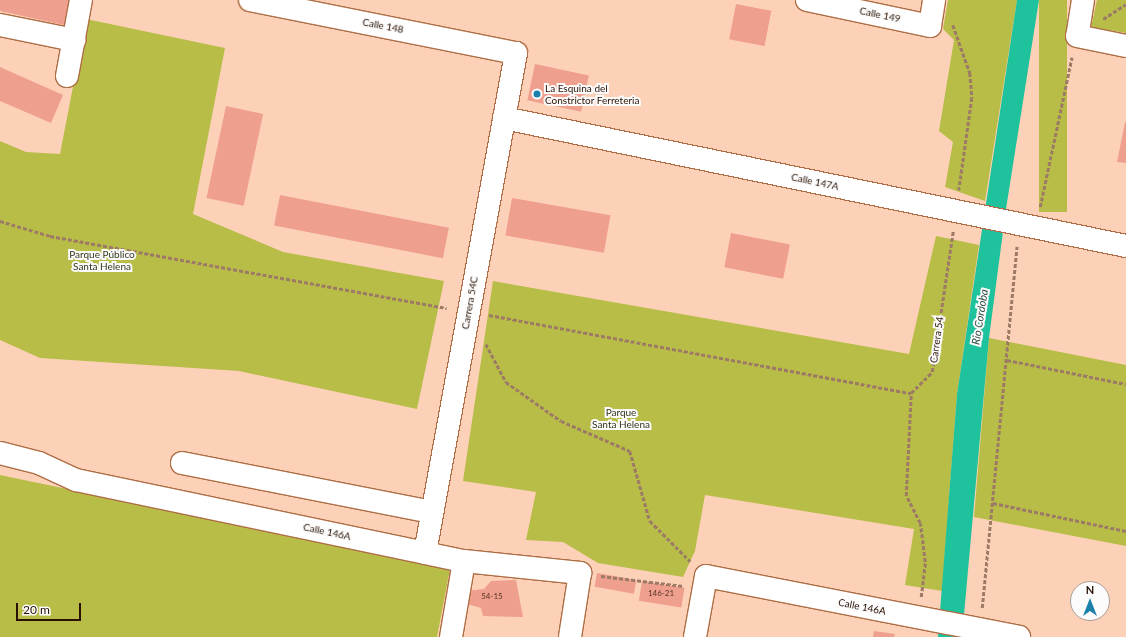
<!DOCTYPE html>
<html>
<head>
<meta charset="utf-8">
<style>
	body { margin:0 }
	#map { position:relative; width:1126px; height:637px; overflow:hidden; background:#fdd1b8; font-family:Lato,sans-serif }
	div>[style] { position:absolute }
	.green>* { inset:0; background:#b7bd46; transform-origin:0 0 }
	.water>* { inset:0; background:#1ec29d }
	.building>* { inset:0; background:#ef9f8e; transform-origin:0 0 }
	.path>* { height:2.5px; margin-top:-1.25px; transform-origin:0; background:repeating-linear-gradient(90deg,#9d7a66 0 4px,transparent 0 6px) }
	.roads { filter:drop-shadow(1px 0 #ae6d44) drop-shadow(-1px 0 #ae6d44) drop-shadow(0 1px #ae6d44) drop-shadow(0 -1px #ae6d44) }
	.minor>* { height:22px; margin:-11px; padding:0 11px; transform-origin:11px; border-radius:11px; background:#fff }
	.dots>* { width:11px; height:11px; translate:-50% -50%; box-sizing:border-box; border:2px solid #fcfcfc; border-radius:50% }
	span { translate:-50% -50%; white-space:nowrap; text-align:center; line-height:1.15; -webkit-text-stroke:4px #fcfcfc; paint-order:stroke }
	.number-label { font-size:8px; color:#5a3425 }
	.number-label span { -webkit-text-stroke-width:0 }
	.street-label { font-size:10px; color:#291002 }
	.poi-label { font-size:10px; color:#291002 }
	.left { translate:0 -50%; text-align:left }
	.park-label { font-size:10px; color:#32341b }
	.water-label { font-size:11px; color:#2d4b42; font-style:italic }
	.north { position:absolute; left:1070px; top:581px; width:40px; height:40px; box-sizing:border-box; background:#fcfcfc; border:1px solid #a89e98; border-radius:50%; rotate:0deg; font-size:11px; font-weight:700; line-height:16px; text-align:center; color:#291002 }
	.north::after { content:''; display:block; margin:auto; width:14px; height:18px; background:#1b81ab; clip-path:polygon(50% 0,100% 100%,50% 72%,0 100%) }
	.scale { position:absolute; left:16px; top:603px; width:65px; height:18px; box-sizing:border-box; border:2px solid #291002; border-top:0; padding-left:5px; font-size:12px; line-height:14px; white-space:nowrap; color:#291002; -webkit-text-stroke:3px #fcfcfc; paint-order:stroke }
</style>
</head>
<body>
<div id="map">
	<div class="green">
		<div style="clip-path:polygon(948px 0,1017px 0,985px 201px,945px 187px,953px 142px,939px 131px,954px 40px,943px 29px)"></div>
		<div style="left:1039px;top:0;width:28px;height:212px"></div>
		<div style="clip-path:polygon(1097px 0,1126px 0,1126px 33px,1091px 27px)"></div>
		<div style="clip-path:polygon(86px 19px,225px 48px,193px 214px,283px 252px,444px 281px,417px 409px,239px 371px,40px 358px,0 340px,0 141px,26px 152px,60px 154px)"></div>
		<div style="clip-path:polygon(936px 236px,979px 245px,957px 394px,942px 591px,905px 585px,914px 529px,705px 495px,695px 551px,683px 577px,598px 563px,563px 542px,526px 540px,536px 492px,463px 481px,493px 281px,909px 354px)"></div>
		<div style="clip-path:polygon(989px 338px,1126px 365px,1126px 546px,974px 517px)"></div>
		<div style="clip-path:polygon(0 475px,450px 569px,437px 637px,0 637px)"></div>
	</div>
	<div class="water">
		<div style="clip-path:polygon(1017px 0,1039px 0,1006px 209px,989px 338px,962px 637px,938px 637px,957px 394px)"></div>
	</div>
	<div class="building">
		<div style="clip-path:polygon(0 0,74px 0,68px 26px,0 11px)"></div>
		<div style="left:736px;top:4px;width:36px;height:36px;rotate:11deg"></div>
		<div style="left:535px;top:64px;width:55px;height:37px;rotate:12deg"></div>
		<div style="clip-path:polygon(0 67px,63px 95px,51px 123px,0 101px)"></div>
		<div style="left:226px;top:106px;width:38px;height:94px;rotate:12deg"></div>
		<div style="clip-path:polygon(1125px 122px,1126px 122px,1126px 163px,1117px 162px)"></div>
		<div style="left:280px;top:195px;width:172px;height:31px;rotate:11deg"></div>
		<div style="left:512px;top:198px;width:100px;height:38px;rotate:10deg"></div>
		<div style="left:731px;top:233px;width:60px;height:35px;rotate:11deg"></div>
		<div style="left:597px;top:573px;width:40px;height:14px;rotate:10deg"></div>
		<div style="clip-path:polygon(516px 580px,523px 617px,483px 616px,481px 608px,463px 603px,466px 591px,484px 589px,491px 581px)"></div>
		<div style="left:642px;top:581px;width:43px;height:20px;rotate:9deg"></div>
		<div style="clip-path:polygon(874px 631px,895px 634px,894px 637px,873px 637px)"></div>
	</div>
	<div class="path">
		<div style="left:1103px;top:19px;width:27px;rotate:-33deg"></div>
		<div style="left:953px;top:25px;width:51px;rotate:70.5deg"></div>
		<div style="left:970px;top:73px;width:25px;rotate:85deg"></div>
		<div style="left:972px;top:98px;width:93px;rotate:98deg"></div>
		<div style="left:1040px;top:207px;width:153px;rotate:-78deg"></div>
		<div style="left:0;top:221px;width:52px;rotate:16.7deg"></div>
		<div style="left:50px;top:236px;width:403px;rotate:10.3deg"></div>
		<div style="left:489px;top:315px;width:429px;rotate:10.5deg"></div>
		<div style="left:486px;top:344px;width:43px;rotate:62.2deg"></div>
		<div style="left:506px;top:382px;width:67px;rotate:35.3deg"></div>
		<div style="left:561px;top:421px;width:75px;rotate:23.5deg"></div>
		<div style="left:630px;top:451px;width:73px;rotate:74.1deg"></div>
		<div style="left:650px;top:521px;width:57px;rotate:45deg"></div>
		<div style="left:1007px;top:360px;width:121px;rotate:11.4deg"></div>
		<div style="left:993px;top:503px;width:136px;rotate:11.9deg"></div>
		<div style="left:601px;top:576px;width:83px;rotate:7deg"></div>
		<div style="left:921px;top:597px;width:35px;rotate:-83deg"></div>
		<div style="left:925px;top:562px;width:39px;rotate:-97deg"></div>
		<div style="left:920px;top:523px;width:30px;rotate:-117deg"></div>
		<div style="left:906px;top:496px;width:103px;rotate:-87.2deg"></div>
		<div style="left:911px;top:393px;width:30px;rotate:-45deg"></div>
		<div style="left:932px;top:372px;width:142px;rotate:-81.5deg"></div>
		<div style="left:982px;top:608px;width:363px;rotate:-84.5deg"></div>
	</div>
	<div class="roads">
		<div class="minor">
			<div style="left:250px;top:0;width:271px;rotate:11.3deg"></div>
			<div style="left:516px;top:53px;width:508px;rotate:100.31deg"></div>
			<div style="left:807px;top:0;width:126px;rotate:11.9deg"></div>
			<div style="left:930px;top:26px;width:26px;rotate:-81deg"></div>
			<div style="left:1083px;top:0;width:36px;rotate:99deg"></div>
			<div style="left:1077px;top:36px;width:50px;rotate:11.5deg"></div>
			<div style="left:0;top:25px;width:76px;rotate:11.5deg"></div>
			<div style="left:67px;top:76px;width:77px;rotate:-79.6deg"></div>
			<div style="left:504px;top:118px;width:635px;rotate:11.63deg"></div>
			<div style="left:0;top:453px;width:40px;rotate:14.4deg"></div>
			<div style="left:39px;top:463px;width:41px;rotate:24.7deg"></div>
			<div style="left:76px;top:480px;width:357px;rotate:11.8deg"></div>
			<div style="left:425px;top:553px;width:40px;rotate:12deg"></div>
			<div style="left:464px;top:561px;width:117px;rotate:5.9deg"></div>
			<div style="left:580px;top:573px;width:65px;rotate:98.9deg"></div>
			<div style="left:182px;top:463px;width:255px;rotate:11.1deg"></div>
			<div style="left:451px;top:637px;width:77px;rotate:-80.3deg"></div>
			<div style="left:695px;top:637px;width:62px;rotate:-79.8deg"></div>
			<div style="left:706px;top:576px;width:319px;rotate:11deg"></div>
		</div>
	</div>
	<div class="dots">
		<div style="left:537px;top:94px;background:#1b81ab"></div>
	</div>
	<div class="number-label">
		<span style="left:661px;top:594px">146-21</span>
		<span style="left:492px;top:597px">54-15</span>
	</div>
	<div class="street-label">
		<span style="left:880px;top:15px;rotate:12deg">Calle 149</span>
		<span style="left:383px;top:26px;rotate:11deg">Calle 148</span>
		<span style="left:815px;top:182px;rotate:12deg">Calle 147A</span>
		<span style="left:470px;top:303px;rotate:-80deg">Carrera 54C</span>
		<span style="left:937px;top:340px;rotate:-82deg">Carrera 54</span>
		<span style="left:327px;top:532px;rotate:12deg">Calle 146A</span>
		<span style="left:862px;top:607px;rotate:11deg">Calle 146A</span>
	</div>
	<div class="poi-label">
		<span class="left" style="left:545px;top:94px">La Esquina del<br>Constrictor Ferreteria</span>
	</div>
	<div class="park-label">
		<span style="left:102px;top:260px">Parque Público<br>Santa Helena</span>
		<span style="left:621px;top:418px">Parque<br>Santa Helena</span>
	</div>
	<div class="water-label">
		<span style="left:980px;top:317px;rotate:-81deg">Rio Cordoba</span>
	</div>
	<div class="north">N</div>
	<div class="scale">20 m</div>
</div>
</body>
</html>
